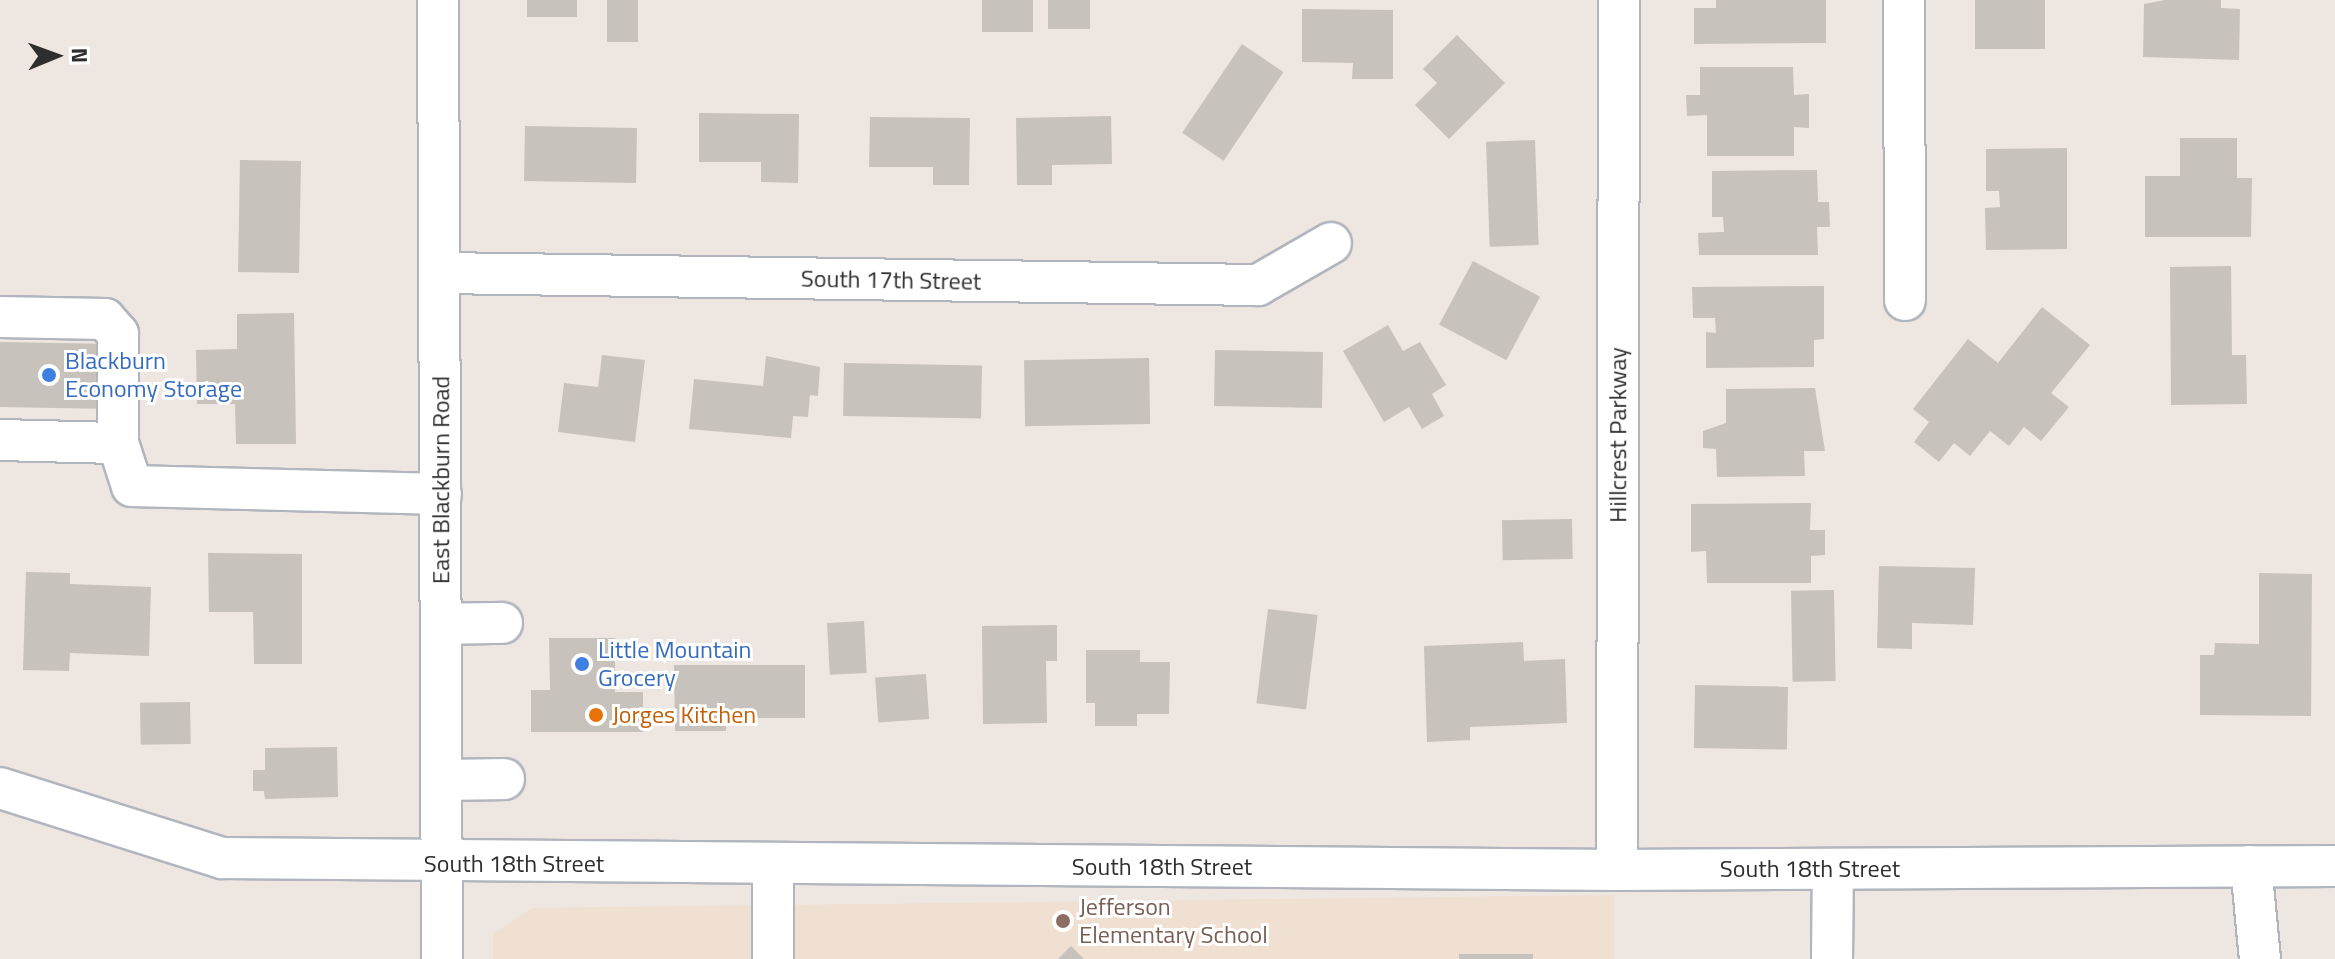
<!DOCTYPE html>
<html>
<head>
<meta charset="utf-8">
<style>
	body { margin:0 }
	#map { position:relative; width:2335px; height:959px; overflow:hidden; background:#eee6e1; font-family:"Titillium Web",sans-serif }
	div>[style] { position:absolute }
	.education>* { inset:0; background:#efe0d1 }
	.building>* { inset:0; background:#c7c2bc; transform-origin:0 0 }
	.roads { filter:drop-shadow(2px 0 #b1b5bd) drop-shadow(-2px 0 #b1b5bd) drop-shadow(0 2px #b1b5bd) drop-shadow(0 -2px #b1b5bd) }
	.minor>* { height:40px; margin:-20px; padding:0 20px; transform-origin:20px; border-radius:20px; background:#fff }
	.dots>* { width:22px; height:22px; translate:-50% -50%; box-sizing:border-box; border:4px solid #fff; border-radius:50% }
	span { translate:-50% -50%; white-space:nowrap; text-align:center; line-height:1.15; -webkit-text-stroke:6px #fff; paint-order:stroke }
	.street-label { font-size:24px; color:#2e2e2e }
	.shop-label { font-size:24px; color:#366cbe }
	.left { translate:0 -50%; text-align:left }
	.food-label { font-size:24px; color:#c56008 }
	.education-label { font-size:24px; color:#785e54 }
	.north { position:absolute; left:16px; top:16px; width:80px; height:80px; -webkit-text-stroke:6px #fff; paint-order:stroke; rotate:89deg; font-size:22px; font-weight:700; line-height:32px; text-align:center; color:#2e2e2e }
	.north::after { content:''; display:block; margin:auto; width:28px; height:36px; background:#2e2e2e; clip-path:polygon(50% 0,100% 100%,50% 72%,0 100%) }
</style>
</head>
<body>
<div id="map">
	<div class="education">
		<div style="clip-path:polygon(1614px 895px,1614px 959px,493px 959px,493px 934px,532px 908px)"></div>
	</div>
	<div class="building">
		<div style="left:527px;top:0;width:50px;height:17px"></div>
		<div style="left:607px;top:0;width:31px;height:42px"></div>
		<div style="left:982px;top:0;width:51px;height:32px"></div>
		<div style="left:1048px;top:0;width:42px;height:29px"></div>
		<div style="clip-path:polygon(1716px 0,1826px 0,1826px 43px,1694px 44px,1694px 8px,1716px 8px)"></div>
		<div style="left:1975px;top:0;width:70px;height:49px"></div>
		<div style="clip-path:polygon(2165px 0,2221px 0,2221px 8px,2240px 9px,2239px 60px,2143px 57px,2144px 4px)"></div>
		<div style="clip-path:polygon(1302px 9px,1393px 10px,1393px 79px,1352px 79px,1353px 63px,1302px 62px)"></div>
		<div style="clip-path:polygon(1457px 35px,1505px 83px,1449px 139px,1415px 105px,1437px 83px,1423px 69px)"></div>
		<div style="left:1242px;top:44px;width:50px;height:107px;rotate:34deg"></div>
		<div style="clip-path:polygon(1700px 67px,1793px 67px,1794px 95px,1809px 94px,1809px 128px,1794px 127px,1794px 156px,1707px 156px,1707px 115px,1687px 116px,1686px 95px,1700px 95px)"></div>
		<div style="clip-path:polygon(699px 113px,799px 114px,798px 183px,761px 182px,761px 162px,699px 162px)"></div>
		<div style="clip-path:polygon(1111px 116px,1112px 164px,1052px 165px,1052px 185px,1017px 185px,1016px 118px)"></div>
		<div style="clip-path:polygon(870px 117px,970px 118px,969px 185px,933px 185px,933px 167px,869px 167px)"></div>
		<div style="left:525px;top:126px;width:112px;height:55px;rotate:1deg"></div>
		<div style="clip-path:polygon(2180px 138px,2237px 138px,2237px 178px,2252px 178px,2251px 237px,2145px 237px,2145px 176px,2180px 176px)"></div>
		<div style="left:1535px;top:140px;width:105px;height:49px;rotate:88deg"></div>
		<div style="clip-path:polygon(2067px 148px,2067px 249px,1986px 250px,1985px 208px,2000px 207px,1999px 191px,1986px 191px,1986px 149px)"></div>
		<div style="left:240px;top:160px;width:61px;height:112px;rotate:1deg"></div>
		<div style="clip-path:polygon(1817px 170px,1818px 202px,1829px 202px,1830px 227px,1817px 227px,1818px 255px,1699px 255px,1698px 233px,1724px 232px,1723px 217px,1712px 217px,1712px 171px)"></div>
		<div style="left:1473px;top:261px;width:76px;height:72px;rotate:28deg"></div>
		<div style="clip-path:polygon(2231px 266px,2232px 355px,2246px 355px,2247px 404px,2171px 405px,2170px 267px)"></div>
		<div style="clip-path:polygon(1824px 286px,1824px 339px,1814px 340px,1814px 367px,1706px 368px,1706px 332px,1716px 333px,1715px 318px,1693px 318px,1692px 287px)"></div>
		<div style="clip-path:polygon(2042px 307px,2090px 345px,2051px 393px,2069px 407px,2041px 441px,2024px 427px,2009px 446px,1990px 431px,1970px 456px,1954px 443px,1939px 462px,1914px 442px,1929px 422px,1913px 409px,1968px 339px,1998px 363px)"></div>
		<div style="clip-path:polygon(294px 313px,296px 444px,236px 444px,235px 404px,197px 404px,196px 350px,237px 349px,237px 314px)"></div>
		<div style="clip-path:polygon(1388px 325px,1403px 351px,1420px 342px,1446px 385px,1432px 394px,1444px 416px,1422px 429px,1409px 407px,1384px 422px,1343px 351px)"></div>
		<div style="left:0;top:342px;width:99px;height:65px;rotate:1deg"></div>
		<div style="left:1215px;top:350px;width:108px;height:56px;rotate:1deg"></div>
		<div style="clip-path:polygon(602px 355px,645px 360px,635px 442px,558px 432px,564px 383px,598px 387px)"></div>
		<div style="clip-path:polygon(766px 356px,820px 367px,818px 396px,810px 395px,808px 417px,793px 416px,791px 438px,689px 429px,694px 379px,763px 386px)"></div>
		<div style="left:1149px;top:358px;width:66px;height:125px;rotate:89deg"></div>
		<div style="left:844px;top:363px;width:138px;height:53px;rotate:1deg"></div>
		<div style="clip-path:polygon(1815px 388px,1825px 451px,1804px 451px,1805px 476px,1717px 477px,1716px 449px,1703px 448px,1703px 431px,1726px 423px,1726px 389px)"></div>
		<div style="clip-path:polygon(1811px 503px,1810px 530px,1825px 530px,1825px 555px,1811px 556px,1811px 583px,1707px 583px,1706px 551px,1691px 552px,1691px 504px)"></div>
		<div style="left:1572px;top:519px;width:40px;height:70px;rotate:89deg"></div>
		<div style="clip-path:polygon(208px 553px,302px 554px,302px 664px,254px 664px,253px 612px,209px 612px)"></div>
		<div style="clip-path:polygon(1879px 566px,1975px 568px,1973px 625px,1912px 623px,1912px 649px,1877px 648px)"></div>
		<div style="clip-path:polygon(26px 572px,70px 573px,70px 584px,151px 587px,149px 656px,70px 653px,69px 671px,23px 670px)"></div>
		<div style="clip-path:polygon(2259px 573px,2312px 574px,2311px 716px,2200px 715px,2200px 655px,2214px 655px,2215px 643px,2259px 644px)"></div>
		<div style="left:1834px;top:590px;width:91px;height:43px;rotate:89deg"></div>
		<div style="left:1268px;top:609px;width:50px;height:95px;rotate:7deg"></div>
		<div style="left:864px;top:621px;width:52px;height:37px;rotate:87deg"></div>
		<div style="clip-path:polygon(1057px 625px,1057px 661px,1046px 661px,1047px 723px,983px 724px,982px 626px)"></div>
		<div style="clip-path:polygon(549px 638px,615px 638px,615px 692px,643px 692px,643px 732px,531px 732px,531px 690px,550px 690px)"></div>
		<div style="clip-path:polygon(1523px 642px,1524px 661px,1565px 659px,1567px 723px,1470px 727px,1470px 740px,1427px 742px,1424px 646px)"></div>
		<div style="clip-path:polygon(1086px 650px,1140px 650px,1140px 662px,1170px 662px,1169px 714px,1137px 714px,1137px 726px,1095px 726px,1095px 703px,1086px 703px)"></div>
		<div style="clip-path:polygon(674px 665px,805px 665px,805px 718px,726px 718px,726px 731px,675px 731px)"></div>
		<div style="left:926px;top:674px;width:45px;height:51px;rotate:86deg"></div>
		<div style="left:1695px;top:685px;width:93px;height:63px;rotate:1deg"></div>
		<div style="left:190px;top:702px;width:42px;height:50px;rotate:89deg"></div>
		<div style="clip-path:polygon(337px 747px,338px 797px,265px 799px,264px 791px,253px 791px,253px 770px,265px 770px,265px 748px)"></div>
		<div style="clip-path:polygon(1071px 946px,1084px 959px,1058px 959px)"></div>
		<div style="left:1459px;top:954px;width:74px;height:5px"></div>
	</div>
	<div class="roads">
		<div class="minor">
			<div style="left:438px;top:0;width:959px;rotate:89.76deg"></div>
			<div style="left:1904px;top:0;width:300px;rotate:89.8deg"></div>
			<div style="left:440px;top:273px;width:818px;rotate:0.84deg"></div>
			<div style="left:1258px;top:285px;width:84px;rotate:-29.9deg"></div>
			<div style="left:0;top:317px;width:105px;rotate:1.1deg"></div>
			<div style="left:105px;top:319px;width:20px;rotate:49deg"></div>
			<div style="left:118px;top:334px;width:109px;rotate:90deg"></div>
			<div style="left:118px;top:443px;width:45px;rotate:72deg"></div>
			<div style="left:132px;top:486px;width:309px;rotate:1.5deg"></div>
			<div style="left:0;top:440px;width:118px;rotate:1.5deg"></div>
			<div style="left:442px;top:624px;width:60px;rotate:-1deg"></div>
			<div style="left:446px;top:780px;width:58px;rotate:-1deg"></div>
			<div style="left:0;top:788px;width:233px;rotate:17.5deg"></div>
			<div style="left:222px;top:858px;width:1395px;rotate:0.49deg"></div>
			<div style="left:1617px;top:870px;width:718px;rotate:-0.32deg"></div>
			<div style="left:2251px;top:866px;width:93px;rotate:84.5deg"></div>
			<div style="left:1617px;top:870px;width:870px;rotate:-89.87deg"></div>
			<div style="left:773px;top:959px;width:94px;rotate:-90deg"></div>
			<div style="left:1832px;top:959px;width:89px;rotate:-89.4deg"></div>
		</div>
	</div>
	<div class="dots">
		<div style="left:49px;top:375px;background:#3f7fe0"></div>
		<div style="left:582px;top:664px;background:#3f7fe0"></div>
		<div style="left:596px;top:715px;background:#e8710a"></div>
		<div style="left:1063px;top:921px;background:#8d6e63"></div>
	</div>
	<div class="street-label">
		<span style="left:891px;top:280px;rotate:1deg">South 17th Street</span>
		<span style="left:1618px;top:435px;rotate:-90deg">Hillcrest Parkway</span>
		<span style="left:441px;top:480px;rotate:-90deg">East Blackburn Road</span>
		<span style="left:514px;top:864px">South 18th Street</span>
		<span style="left:1162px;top:867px">South 18th Street</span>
		<span style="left:1810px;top:869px">South 18th Street</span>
	</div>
	<div class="shop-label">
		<span class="left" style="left:65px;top:375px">Blackburn<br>Economy Storage</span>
		<span class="left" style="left:598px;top:664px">Little Mountain<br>Grocery</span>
	</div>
	<div class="food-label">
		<span class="left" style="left:612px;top:715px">Jorges Kitchen</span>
	</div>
	<div class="education-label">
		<span class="left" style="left:1079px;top:921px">Jefferson<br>Elementary School</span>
	</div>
	<div class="north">N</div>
</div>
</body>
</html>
